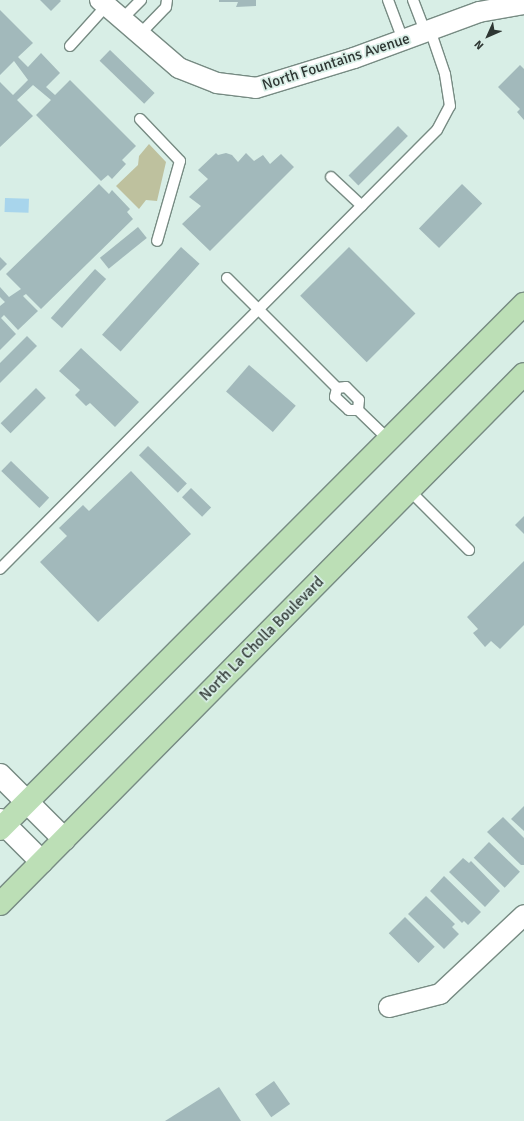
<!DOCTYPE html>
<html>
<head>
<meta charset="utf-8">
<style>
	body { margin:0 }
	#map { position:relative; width:524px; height:1121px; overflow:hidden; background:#d8eee6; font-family:Signika,sans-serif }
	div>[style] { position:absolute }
	.green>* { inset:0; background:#bec19e }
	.water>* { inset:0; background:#a8d5ec; transform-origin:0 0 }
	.building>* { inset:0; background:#a2b9bb; transform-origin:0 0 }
	.roads { filter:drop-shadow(1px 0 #778b83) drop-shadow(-1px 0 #778b83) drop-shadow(0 1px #778b83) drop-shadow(0 -1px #778b83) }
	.service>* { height:10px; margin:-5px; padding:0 5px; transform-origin:5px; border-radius:5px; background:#fff }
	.minor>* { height:20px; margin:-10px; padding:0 10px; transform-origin:10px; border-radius:10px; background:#fff }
	.tertiary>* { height:22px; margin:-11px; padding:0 11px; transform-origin:11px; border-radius:11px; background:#fff }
	.primary>* { height:22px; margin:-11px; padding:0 11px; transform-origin:11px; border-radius:11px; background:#bcdfb6 }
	span { translate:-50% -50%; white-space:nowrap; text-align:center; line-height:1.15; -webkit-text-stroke:3.5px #d8eee6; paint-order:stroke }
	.street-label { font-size:15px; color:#2e3633 }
	.north { position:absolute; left:468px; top:16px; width:40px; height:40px; -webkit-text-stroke:3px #d8eee6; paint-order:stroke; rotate:225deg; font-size:11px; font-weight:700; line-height:16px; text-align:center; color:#2e3633 }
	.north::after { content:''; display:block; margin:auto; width:14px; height:18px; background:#2e3633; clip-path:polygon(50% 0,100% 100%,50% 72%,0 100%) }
</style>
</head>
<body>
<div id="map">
	<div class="green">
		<div style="clip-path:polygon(149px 144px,166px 162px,157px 201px,146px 200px,139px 209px,116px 186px,138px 165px,139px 156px)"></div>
	</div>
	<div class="water">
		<div style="left:5px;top:198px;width:24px;height:14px;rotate:2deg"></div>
	</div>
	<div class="building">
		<div style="clip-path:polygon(40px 0,60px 0,61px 1px,51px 11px)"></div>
		<div style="clip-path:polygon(219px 0,256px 0,256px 6px,236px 7px,238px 2px,219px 2px)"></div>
		<div style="clip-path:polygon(0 10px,33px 43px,18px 57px,28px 67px,41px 53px,60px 73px,46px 87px,55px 95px,70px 80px,136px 146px,122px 160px,126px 164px,112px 179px,108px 175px,101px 181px,36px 115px,51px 100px,33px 85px,17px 100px,33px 116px,0 147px,0 82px,13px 95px,28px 80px,14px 61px,0 75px)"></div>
		<div style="left:110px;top:50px;width:62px;height:15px;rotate:44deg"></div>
		<div style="clip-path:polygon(520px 65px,524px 69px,524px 120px,517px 112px,520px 109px,498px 87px)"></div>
		<div style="left:398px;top:126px;width:14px;height:70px;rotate:45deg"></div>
		<div style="clip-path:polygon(216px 153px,218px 155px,226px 153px,232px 155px,238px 162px,246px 153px,254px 161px,263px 155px,270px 164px,281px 154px,294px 167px,210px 251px,182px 224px,201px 206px,189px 197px,208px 179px,198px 170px)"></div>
		<div style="clip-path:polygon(99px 184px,109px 194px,112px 190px,130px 209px,127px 212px,133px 219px,41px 309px,26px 294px,23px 296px,38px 311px,18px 330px,4px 315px,1px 318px,16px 334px,0 350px,0 306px,5px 302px,0 297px,0 287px,9px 297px,21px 289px,6px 274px)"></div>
		<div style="left:462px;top:184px;width:28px;height:62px;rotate:44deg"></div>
		<div style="left:138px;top:227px;width:14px;height:49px;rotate:51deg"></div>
		<div style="left:181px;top:247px;width:25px;height:118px;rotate:42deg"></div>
		<div style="left:349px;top:247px;width:94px;height:69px;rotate:45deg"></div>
		<div style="clip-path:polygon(0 257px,7px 264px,0 271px)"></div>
		<div style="left:95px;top:269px;width:15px;height:66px;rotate:42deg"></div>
		<div style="clip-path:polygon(27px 336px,37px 346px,0 383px,0 363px)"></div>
		<div style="clip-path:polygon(81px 348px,139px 402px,115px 427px,90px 403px,86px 406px,75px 395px,80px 390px,59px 371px)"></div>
		<div style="left:249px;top:365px;width:62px;height:35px;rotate:41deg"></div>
		<div style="left:36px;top:388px;width:14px;height:50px;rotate:45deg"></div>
		<div style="left:148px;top:446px;width:54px;height:13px;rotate:44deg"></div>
		<div style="left:11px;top:461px;width:53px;height:14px;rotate:44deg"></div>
		<div style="clip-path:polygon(131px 471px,191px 534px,98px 622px,40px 562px,67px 536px,59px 528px,83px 505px,89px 511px)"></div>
		<div style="left:191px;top:488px;width:28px;height:13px;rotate:44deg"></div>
		<div style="clip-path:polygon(524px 516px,524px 534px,515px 525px)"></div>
		<div style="clip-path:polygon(524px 561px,524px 625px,500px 649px,491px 641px,485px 647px,473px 633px,478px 629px,467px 617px)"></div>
		<div style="clip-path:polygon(524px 806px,524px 831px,511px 819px)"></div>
		<div style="clip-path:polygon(503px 817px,524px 838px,524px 865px,521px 865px,487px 832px)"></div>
		<div style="left:489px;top:842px;width:43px;height:22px;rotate:44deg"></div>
		<div style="clip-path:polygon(463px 858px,469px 863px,471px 861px,500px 891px,485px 907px,449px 872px)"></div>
		<div style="clip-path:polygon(444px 876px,481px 912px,468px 925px,464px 921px,462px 923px,430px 891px)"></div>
		<div style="clip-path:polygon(426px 896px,455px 924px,452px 927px,459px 934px,444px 949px,408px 914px)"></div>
		<div style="left:405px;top:917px;width:42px;height:23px;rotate:45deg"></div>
		<div style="left:274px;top:1081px;width:28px;height:23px;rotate:55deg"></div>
		<div style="clip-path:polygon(219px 1087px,241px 1121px,165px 1121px)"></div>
	</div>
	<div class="roads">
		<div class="service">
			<div style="left:388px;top:0;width:43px;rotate:69.4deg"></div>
			<div style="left:413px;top:0;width:34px;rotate:69deg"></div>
			<div style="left:122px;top:19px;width:27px;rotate:-45deg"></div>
			<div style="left:140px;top:34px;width:37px;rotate:-46deg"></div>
			<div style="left:166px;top:7px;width:7px;rotate:-82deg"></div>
			<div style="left:70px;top:46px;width:55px;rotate:-47.9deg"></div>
			<div style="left:140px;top:119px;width:58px;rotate:46.4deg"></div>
			<div style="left:180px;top:161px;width:83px;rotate:106deg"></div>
			<div style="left:331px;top:177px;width:42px;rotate:43.1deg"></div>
			<div style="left:227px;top:278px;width:156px;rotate:45deg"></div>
			<div style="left:337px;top:388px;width:9px;rotate:103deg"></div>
			<div style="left:335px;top:397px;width:19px;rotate:43deg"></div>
			<div style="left:349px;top:410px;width:9px"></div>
			<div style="left:358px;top:410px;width:43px;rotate:44.1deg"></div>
			<div style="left:337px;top:388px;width:9px;rotate:-6deg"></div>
			<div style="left:346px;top:387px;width:18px;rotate:45deg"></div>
			<div style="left:359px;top:400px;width:10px;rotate:96deg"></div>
			<div style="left:409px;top:490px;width:85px;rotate:45deg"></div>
			<div style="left:0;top:569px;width:619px;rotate:-45.13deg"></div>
			<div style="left:437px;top:130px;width:27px;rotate:-62deg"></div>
			<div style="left:450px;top:106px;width:32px;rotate:-99deg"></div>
			<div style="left:445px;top:74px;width:46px;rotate:-108.8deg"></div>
		</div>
		<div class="minor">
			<div style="left:100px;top:0;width:104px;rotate:40.7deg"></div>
			<div style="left:179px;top:68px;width:41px;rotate:21.5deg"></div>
			<div style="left:217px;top:83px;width:39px;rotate:7deg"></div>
			<div style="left:256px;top:88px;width:102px;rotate:-17deg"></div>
			<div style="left:354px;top:58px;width:133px;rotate:-20.2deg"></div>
			<div style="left:479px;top:12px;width:46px;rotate:-10.1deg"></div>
			<div style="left:389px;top:1007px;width:53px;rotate:-14.3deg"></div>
			<div style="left:440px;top:994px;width:115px;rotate:-43.2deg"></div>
		</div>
		<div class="tertiary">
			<div style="left:0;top:775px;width:91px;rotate:45deg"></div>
			<div style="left:0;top:820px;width:59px;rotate:45deg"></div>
		</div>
		<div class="primary">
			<div style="left:0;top:829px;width:742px;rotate:-45.05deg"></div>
			<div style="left:0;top:904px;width:745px;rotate:-45.33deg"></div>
		</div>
	</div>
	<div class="street-label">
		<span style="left:336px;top:62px;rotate:-18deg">North Fountains Avenue</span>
		<span style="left:262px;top:639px;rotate:-45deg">North La Cholla Boulevard</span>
	</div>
	<div class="north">N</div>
</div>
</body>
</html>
